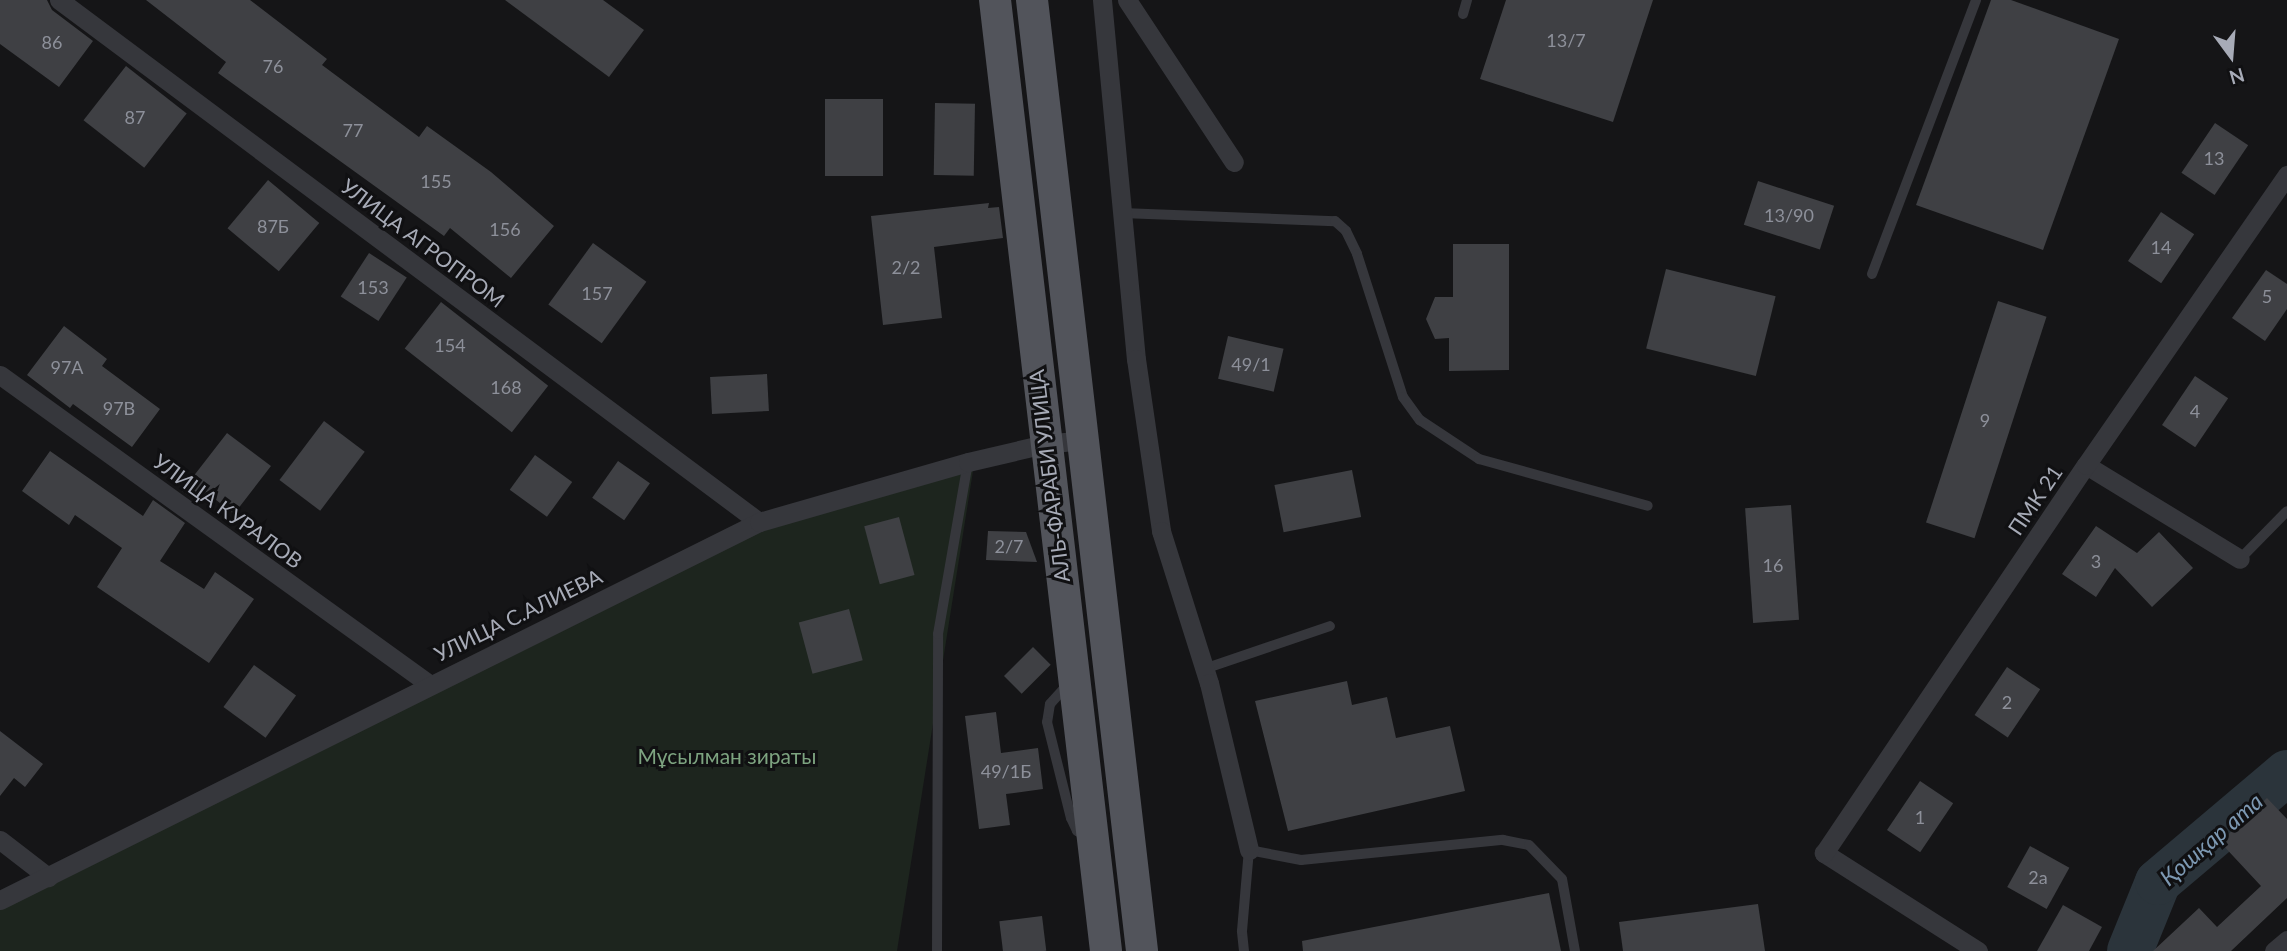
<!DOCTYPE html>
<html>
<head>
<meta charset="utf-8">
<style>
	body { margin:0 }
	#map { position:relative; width:2287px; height:951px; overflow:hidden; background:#151517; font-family:Lato,sans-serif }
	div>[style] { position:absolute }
	.green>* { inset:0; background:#1d251e }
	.river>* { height:46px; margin:-23px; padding:0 23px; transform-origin:23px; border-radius:23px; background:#2b343b }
	.building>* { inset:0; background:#3f4044; transform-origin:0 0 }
	.service>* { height:10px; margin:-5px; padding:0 5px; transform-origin:5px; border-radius:5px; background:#36373c }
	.minor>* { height:19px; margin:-9.5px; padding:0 9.5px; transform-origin:9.5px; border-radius:9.5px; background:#36373c }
	.primary>* { height:32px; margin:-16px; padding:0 16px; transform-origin:16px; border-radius:16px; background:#52545b }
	span { translate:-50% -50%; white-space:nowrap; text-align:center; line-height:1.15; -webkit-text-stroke:6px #101012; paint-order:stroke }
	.number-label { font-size:18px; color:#8d909a }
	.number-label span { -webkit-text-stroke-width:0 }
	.street-label { font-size:21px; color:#a7abb7 }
	.park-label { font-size:21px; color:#7da380 }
	.water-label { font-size:23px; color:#7d99b3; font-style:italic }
	.north { position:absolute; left:2196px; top:21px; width:70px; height:70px; -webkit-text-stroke:5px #101012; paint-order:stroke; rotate:164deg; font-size:19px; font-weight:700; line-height:28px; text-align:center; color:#a7abb7 }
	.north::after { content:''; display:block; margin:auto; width:24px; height:32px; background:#a7abb7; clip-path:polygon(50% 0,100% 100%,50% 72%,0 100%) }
</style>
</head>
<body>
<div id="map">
	<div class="green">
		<div style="clip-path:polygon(976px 452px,897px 951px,0 951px,0 899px,759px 522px)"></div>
	</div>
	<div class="river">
		<div style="left:2130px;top:951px;width:74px;rotate:-67.9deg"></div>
		<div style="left:2158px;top:882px;width:169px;rotate:-40.2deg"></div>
	</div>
	<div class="building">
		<div style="clip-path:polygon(0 0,47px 0,52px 10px,93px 41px,59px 87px,0 44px)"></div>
		<div style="clip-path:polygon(146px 0,250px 0,327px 59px,322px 65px,419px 137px,427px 126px,491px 172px,554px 226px,511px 278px,450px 228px,444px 236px,218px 73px,226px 62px)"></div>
		<div style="clip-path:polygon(505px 0,603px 0,644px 30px,609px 77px)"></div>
		<div style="clip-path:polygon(1506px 0,1653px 0,1613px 122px,1480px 79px)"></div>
		<div style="clip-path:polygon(1991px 0,2011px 0,2119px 39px,2043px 250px,1916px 205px)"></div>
		<div style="left:126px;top:66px;width:77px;height:69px;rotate:38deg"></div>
		<div style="left:883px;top:99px;width:77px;height:58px;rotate:90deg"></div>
		<div style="left:935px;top:103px;width:40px;height:72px;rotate:1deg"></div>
		<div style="left:2215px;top:123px;width:40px;height:60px;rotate:34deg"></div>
		<div style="left:268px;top:180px;width:67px;height:63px;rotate:40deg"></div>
		<div style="left:1758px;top:181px;width:80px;height:46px;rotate:18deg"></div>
		<div style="clip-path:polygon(989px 203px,988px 208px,999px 207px,1003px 238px,934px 247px,942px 318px,883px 325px,871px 216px)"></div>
		<div style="left:2161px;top:212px;width:40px;height:59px;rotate:34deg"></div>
		<div style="left:593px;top:243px;width:66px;height:76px;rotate:36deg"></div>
		<div style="clip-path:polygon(1453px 244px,1509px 244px,1509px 370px,1449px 371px,1449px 338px,1435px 339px,1426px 319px,1435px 297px,1453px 297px)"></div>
		<div style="left:369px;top:253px;width:45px;height:52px;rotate:33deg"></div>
		<div style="left:1666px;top:269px;width:113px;height:82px;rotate:14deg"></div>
		<div style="clip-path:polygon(2266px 270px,2287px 284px,2287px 309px,2265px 341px,2232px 318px)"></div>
		<div style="left:1998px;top:301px;width:51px;height:233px;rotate:18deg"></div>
		<div style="left:441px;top:302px;width:136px;height:59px;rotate:38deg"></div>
		<div style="clip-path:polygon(64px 326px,107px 359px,102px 366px,160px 409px,132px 447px,73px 404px,70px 408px,27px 375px)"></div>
		<div style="left:1228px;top:336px;width:57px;height:44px;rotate:13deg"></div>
		<div style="left:767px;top:374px;width:37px;height:57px;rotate:87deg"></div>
		<div style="left:2195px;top:376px;width:40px;height:59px;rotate:34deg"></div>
		<div style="left:324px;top:421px;width:51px;height:74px;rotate:37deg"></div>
		<div style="clip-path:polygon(227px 433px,271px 466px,234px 514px,206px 492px,199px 503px,182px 491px)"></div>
		<div style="clip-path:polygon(50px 451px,143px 516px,153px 500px,185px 523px,160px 561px,204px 589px,215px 572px,254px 599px,209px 663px,97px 587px,122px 548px,75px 515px,69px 525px,22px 491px)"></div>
		<div style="left:535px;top:455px;width:46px;height:43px;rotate:36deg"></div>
		<div style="left:618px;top:461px;width:39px;height:45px;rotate:35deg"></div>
		<div style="left:1352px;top:470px;width:48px;height:79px;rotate:79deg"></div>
		<div style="left:1791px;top:505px;width:115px;height:46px;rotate:86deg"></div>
		<div style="left:899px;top:517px;width:60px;height:36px;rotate:75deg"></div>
		<div style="clip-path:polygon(2096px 526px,2137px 553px,2159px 532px,2193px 568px,2152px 607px,2115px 568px,2096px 597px,2062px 574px)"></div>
		<div style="clip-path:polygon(988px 531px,1026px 532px,1037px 562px,986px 560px)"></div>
		<div style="left:849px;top:609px;width:53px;height:52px;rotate:75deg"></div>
		<div style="left:1033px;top:647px;width:25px;height:41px;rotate:45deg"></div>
		<div style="left:254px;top:665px;width:52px;height:52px;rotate:36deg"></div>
		<div style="left:2007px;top:667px;width:40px;height:58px;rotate:34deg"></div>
		<div style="clip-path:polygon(1347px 681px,1352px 705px,1387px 697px,1396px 738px,1450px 726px,1465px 791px,1288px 831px,1255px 701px)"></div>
		<div style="clip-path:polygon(996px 712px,1001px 753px,1038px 748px,1043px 789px,1006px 794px,1010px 825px,979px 829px,965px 716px)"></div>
		<div style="clip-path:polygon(0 731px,43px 764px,25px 787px,14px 778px,0 796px)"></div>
		<div style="left:1920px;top:781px;width:40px;height:59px;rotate:34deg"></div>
		<div style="clip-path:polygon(2267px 798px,2287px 819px,2287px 898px,2231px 951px,2153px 951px,2199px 908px,2217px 927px,2261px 886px,2220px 842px)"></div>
		<div style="left:2030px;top:846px;width:45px;height:47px;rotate:29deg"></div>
		<div style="clip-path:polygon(1549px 893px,1561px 951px,1303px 951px,1302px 941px)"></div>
		<div style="clip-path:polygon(1758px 904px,1765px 951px,1623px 951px,1619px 922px)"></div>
		<div style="clip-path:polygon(2063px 905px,2102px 927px,2089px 951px,2037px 951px)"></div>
		<div style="left:1042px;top:916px;width:35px;height:43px;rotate:83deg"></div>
	</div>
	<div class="service">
		<div style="left:1463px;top:14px;width:15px;rotate:-74deg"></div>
		<div style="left:1122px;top:213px;width:213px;rotate:2.2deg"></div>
		<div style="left:1335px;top:221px;width:15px;rotate:42deg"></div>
		<div style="left:1346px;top:231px;width:25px;rotate:64deg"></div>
		<div style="left:1357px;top:254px;width:150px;rotate:72.2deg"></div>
		<div style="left:1403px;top:397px;width:29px;rotate:54deg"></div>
		<div style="left:1420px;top:420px;width:71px;rotate:33.5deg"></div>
		<div style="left:1479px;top:459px;width:175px;rotate:15.5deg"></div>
		<div style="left:1872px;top:274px;width:293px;rotate:-69.2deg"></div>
		<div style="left:2240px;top:559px;width:67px;rotate:-45.6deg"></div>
		<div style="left:1204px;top:669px;width:133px;rotate:-18.8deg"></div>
		<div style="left:1068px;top:684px;width:27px;rotate:132deg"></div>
		<div style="left:1050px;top:704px;width:18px;rotate:99deg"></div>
		<div style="left:1047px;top:722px;width:99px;rotate:76deg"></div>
		<div style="left:1071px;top:818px;width:14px;rotate:65deg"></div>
		<div style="left:1077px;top:831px;width:8px;rotate:30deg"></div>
		<div style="left:937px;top:951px;width:317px;rotate:-89.8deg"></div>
		<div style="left:938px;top:634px;width:175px;rotate:-80.1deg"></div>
		<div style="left:1244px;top:951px;width:20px;rotate:-96deg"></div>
		<div style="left:1242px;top:931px;width:81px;rotate:-85.1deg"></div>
		<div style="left:1249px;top:850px;width:53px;rotate:10.9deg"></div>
		<div style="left:1301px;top:860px;width:203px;rotate:-5.7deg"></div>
		<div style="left:1503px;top:840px;width:26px;rotate:11deg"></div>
		<div style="left:1529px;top:845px;width:47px;rotate:45.9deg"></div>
		<div style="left:1562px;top:879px;width:73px;rotate:79.8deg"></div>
	</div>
	<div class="minor">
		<div style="left:59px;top:0;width:873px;rotate:36.71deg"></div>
		<div style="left:1102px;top:0;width:361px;rotate:84.6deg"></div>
		<div style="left:1136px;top:359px;width:174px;rotate:81.7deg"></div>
		<div style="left:1161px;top:531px;width:159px;rotate:72.5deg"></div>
		<div style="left:1209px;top:683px;width:172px;rotate:76.5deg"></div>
		<div style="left:1127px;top:0;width:194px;rotate:56.6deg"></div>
		<div style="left:0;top:375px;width:529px;rotate:35.76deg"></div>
		<div style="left:2086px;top:465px;width:180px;rotate:31.4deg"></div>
		<div style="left:0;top:840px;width:61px;rotate:37.6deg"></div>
		<div style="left:0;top:900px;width:848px;rotate:-26.47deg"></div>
		<div style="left:759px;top:522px;width:217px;rotate:-16deg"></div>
		<div style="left:968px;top:462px;width:79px;rotate:-13.2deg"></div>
		<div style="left:1045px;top:444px;width:37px;rotate:-6deg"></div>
		<div style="left:1978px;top:951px;width:183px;rotate:-147.5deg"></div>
		<div style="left:1824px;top:853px;width:468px;rotate:-56deg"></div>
		<div style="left:2086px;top:465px;width:353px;rotate:-55.3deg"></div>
		<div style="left:2274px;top:951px;width:17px;rotate:-40deg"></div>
	</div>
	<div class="primary">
		<div style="left:995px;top:0;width:957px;rotate:83.34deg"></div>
		<div style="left:1032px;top:0;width:957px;rotate:83.4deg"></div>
	</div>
	<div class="number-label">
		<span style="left:1566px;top:40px">13/7</span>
		<span style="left:52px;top:42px">86</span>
		<span style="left:273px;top:66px">76</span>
		<span style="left:135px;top:117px">87</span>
		<span style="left:353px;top:130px">77</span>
		<span style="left:2214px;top:158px">13</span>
		<span style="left:436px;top:181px">155</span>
		<span style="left:1789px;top:215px">13/90</span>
		<span style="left:273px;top:226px">87Б</span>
		<span style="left:505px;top:229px">156</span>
		<span style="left:2161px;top:247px">14</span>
		<span style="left:906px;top:267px">2/2</span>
		<span style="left:373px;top:287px">153</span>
		<span style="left:597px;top:293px">157</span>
		<span style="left:2267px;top:296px">5</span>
		<span style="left:450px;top:345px">154</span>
		<span style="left:1251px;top:364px">49/1</span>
		<span style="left:67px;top:367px">97А</span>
		<span style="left:506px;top:387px">168</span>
		<span style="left:119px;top:408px">97В</span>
		<span style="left:2195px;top:411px">4</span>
		<span style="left:1985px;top:420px">9</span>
		<span style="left:1009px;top:546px">2/7</span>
		<span style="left:2096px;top:561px">3</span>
		<span style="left:1773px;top:565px">16</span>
		<span style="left:2007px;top:702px">2</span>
		<span style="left:1006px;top:771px">49/1Б</span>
		<span style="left:1920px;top:817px">1</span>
		<span style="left:2038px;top:877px">2а</span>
	</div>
	<div class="street-label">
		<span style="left:423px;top:243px;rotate:37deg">УЛИЦА АГРОПРОМ</span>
		<span style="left:1049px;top:476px;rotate:-97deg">АЛЬ-ФАРАБИ УЛИЦА</span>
		<span style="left:2035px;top:500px;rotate:-56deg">ПМК 21</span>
		<span style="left:228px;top:511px;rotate:36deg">УЛИЦА КУРАЛОВ</span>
		<span style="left:518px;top:615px;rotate:-26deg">УЛИЦА С.АЛИЕВА</span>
	</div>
	<div class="park-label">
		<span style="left:727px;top:756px">Мұсылман зираты</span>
	</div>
	<div class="water-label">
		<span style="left:2211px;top:839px;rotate:-41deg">Қошқар ата</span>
	</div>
	<div class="north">N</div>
</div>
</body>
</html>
